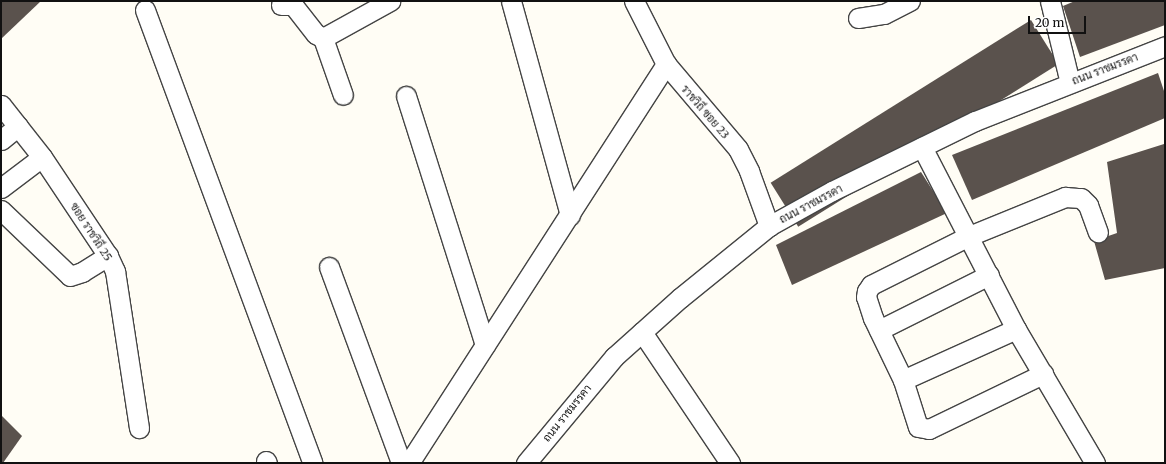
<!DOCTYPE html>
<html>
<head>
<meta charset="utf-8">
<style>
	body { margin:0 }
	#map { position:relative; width:1166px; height:464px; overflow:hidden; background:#fffdf5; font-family:Merriweather,Sarabun,serif }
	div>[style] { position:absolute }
	.building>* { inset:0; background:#5a524d; transform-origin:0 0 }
	.roads { filter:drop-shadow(1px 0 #444) drop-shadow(-1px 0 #444) drop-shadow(0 1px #444) drop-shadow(0 -1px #444) }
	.minor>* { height:19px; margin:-9.5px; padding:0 9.5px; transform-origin:9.5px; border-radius:9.5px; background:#fff }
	span { translate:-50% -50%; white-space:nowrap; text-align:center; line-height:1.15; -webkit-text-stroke:4px #fff; paint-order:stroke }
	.street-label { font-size:11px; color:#111 }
	.frame { position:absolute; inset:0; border:2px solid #111; pointer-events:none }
	.scale { position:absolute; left:1028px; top:16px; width:58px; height:18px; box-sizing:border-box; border:2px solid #111; border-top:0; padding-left:5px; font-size:12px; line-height:14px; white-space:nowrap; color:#111; -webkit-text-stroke:3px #fff; paint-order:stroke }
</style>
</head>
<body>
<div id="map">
	<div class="building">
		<div style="clip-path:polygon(1px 1px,41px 1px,1px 39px)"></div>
		<div style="clip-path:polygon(1075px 1px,1165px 1px,1165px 25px,1080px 57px,1063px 6px)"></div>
		<div style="left:1031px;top:20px;width:52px;height:307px;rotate:58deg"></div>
		<div style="clip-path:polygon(1158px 73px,1165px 94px,1165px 118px,972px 200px,952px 155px)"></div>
		<div style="clip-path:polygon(1164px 144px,1165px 268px,1105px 280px,1094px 241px,1117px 233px,1107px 162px)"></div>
		<div style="clip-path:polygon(921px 172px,947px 213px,792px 285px,776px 245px)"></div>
		<div style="clip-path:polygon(1px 415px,22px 436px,3px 463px,1px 463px)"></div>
	</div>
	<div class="roads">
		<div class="minor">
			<div style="left:511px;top:1px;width:222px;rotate:74.6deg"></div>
			<div style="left:634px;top:1px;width:71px;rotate:63.1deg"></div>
			<div style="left:666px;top:64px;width:111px;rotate:49.7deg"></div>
			<div style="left:738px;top:149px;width:25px;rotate:63deg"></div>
			<div style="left:749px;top:171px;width:59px;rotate:70deg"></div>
			<div style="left:1050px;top:1px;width:84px;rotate:76.3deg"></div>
			<div style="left:281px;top:5px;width:12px"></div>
			<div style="left:293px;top:5px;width:37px;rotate:52deg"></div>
			<div style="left:316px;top:34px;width:8px;rotate:30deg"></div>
			<div style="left:323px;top:38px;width:77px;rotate:-28.9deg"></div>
			<div style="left:145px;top:10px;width:483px;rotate:69.7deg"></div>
			<div style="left:858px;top:18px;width:26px;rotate:-9deg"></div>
			<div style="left:884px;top:14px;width:29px;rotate:-27deg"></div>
			<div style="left:323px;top:38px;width:60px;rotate:70.7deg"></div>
			<div style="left:406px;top:96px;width:261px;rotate:72.4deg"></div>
			<div style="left:1px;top:105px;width:66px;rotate:51.7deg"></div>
			<div style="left:42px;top:157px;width:119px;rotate:56.3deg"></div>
			<div style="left:108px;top:256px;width:17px;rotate:65deg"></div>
			<div style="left:115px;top:271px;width:159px;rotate:81.3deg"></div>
			<div style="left:1px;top:140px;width:22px;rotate:-39deg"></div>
			<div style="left:922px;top:147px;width:205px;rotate:62.7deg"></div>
			<div style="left:1016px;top:329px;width:156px;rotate:59.5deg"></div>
			<div style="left:1px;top:188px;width:51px;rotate:-37.1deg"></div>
			<div style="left:1px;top:210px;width:95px;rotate:43.7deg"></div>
			<div style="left:70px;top:276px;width:13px;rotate:-18deg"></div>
			<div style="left:82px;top:272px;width:31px;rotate:-32deg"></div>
			<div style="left:329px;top:267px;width:209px;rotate:69.8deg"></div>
			<div style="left:1016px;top:329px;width:124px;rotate:155.7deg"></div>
			<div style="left:903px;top:380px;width:69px;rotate:-115.8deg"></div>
			<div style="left:873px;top:318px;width:22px;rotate:-108deg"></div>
			<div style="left:866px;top:297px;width:6px;rotate:-81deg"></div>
			<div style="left:867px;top:291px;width:7px;rotate:-56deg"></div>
			<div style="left:871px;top:285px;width:110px;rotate:-26.6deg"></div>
			<div style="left:969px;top:236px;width:104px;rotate:-22.1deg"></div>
			<div style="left:1065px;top:197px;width:16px;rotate:4deg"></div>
			<div style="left:1081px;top:198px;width:10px;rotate:45deg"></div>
			<div style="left:1088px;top:205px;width:29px;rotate:70deg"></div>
			<div style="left:879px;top:330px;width:123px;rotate:-26.6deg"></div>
			<div style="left:642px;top:332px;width:158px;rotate:56.1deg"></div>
			<div style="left:903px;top:380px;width:49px;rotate:72.3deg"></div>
			<div style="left:918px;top:427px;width:11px;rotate:10deg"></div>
			<div style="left:929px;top:429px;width:127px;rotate:-25.8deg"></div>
			<div style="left:266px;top:461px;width:2px;rotate:63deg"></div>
			<div style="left:409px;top:463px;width:475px;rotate:-57.2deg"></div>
			<div style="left:526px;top:463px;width:138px;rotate:-50.3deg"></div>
			<div style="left:614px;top:357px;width:89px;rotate:-41.8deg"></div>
			<div style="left:680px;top:298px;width:114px;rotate:-39deg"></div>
			<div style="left:769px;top:226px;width:72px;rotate:-29.1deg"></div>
			<div style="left:832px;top:191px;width:159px;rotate:-26.1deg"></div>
			<div style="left:975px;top:121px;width:204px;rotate:-21.5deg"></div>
		</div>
	</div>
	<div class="street-label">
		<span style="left:1105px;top:69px;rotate:-21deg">ถนน ราชมรรคา</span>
		<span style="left:705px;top:112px;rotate:49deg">ราชวิถี ซอย 23</span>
		<span style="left:811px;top:204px;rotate:-28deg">ถนน ราชมรรคา</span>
		<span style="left:91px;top:232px;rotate:57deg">ซอย ราชวิถี 25</span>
		<span style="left:567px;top:413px;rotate:-51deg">ถนน ราชมรรคา</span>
	</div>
	<div class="frame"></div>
	<div class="scale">20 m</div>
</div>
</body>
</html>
